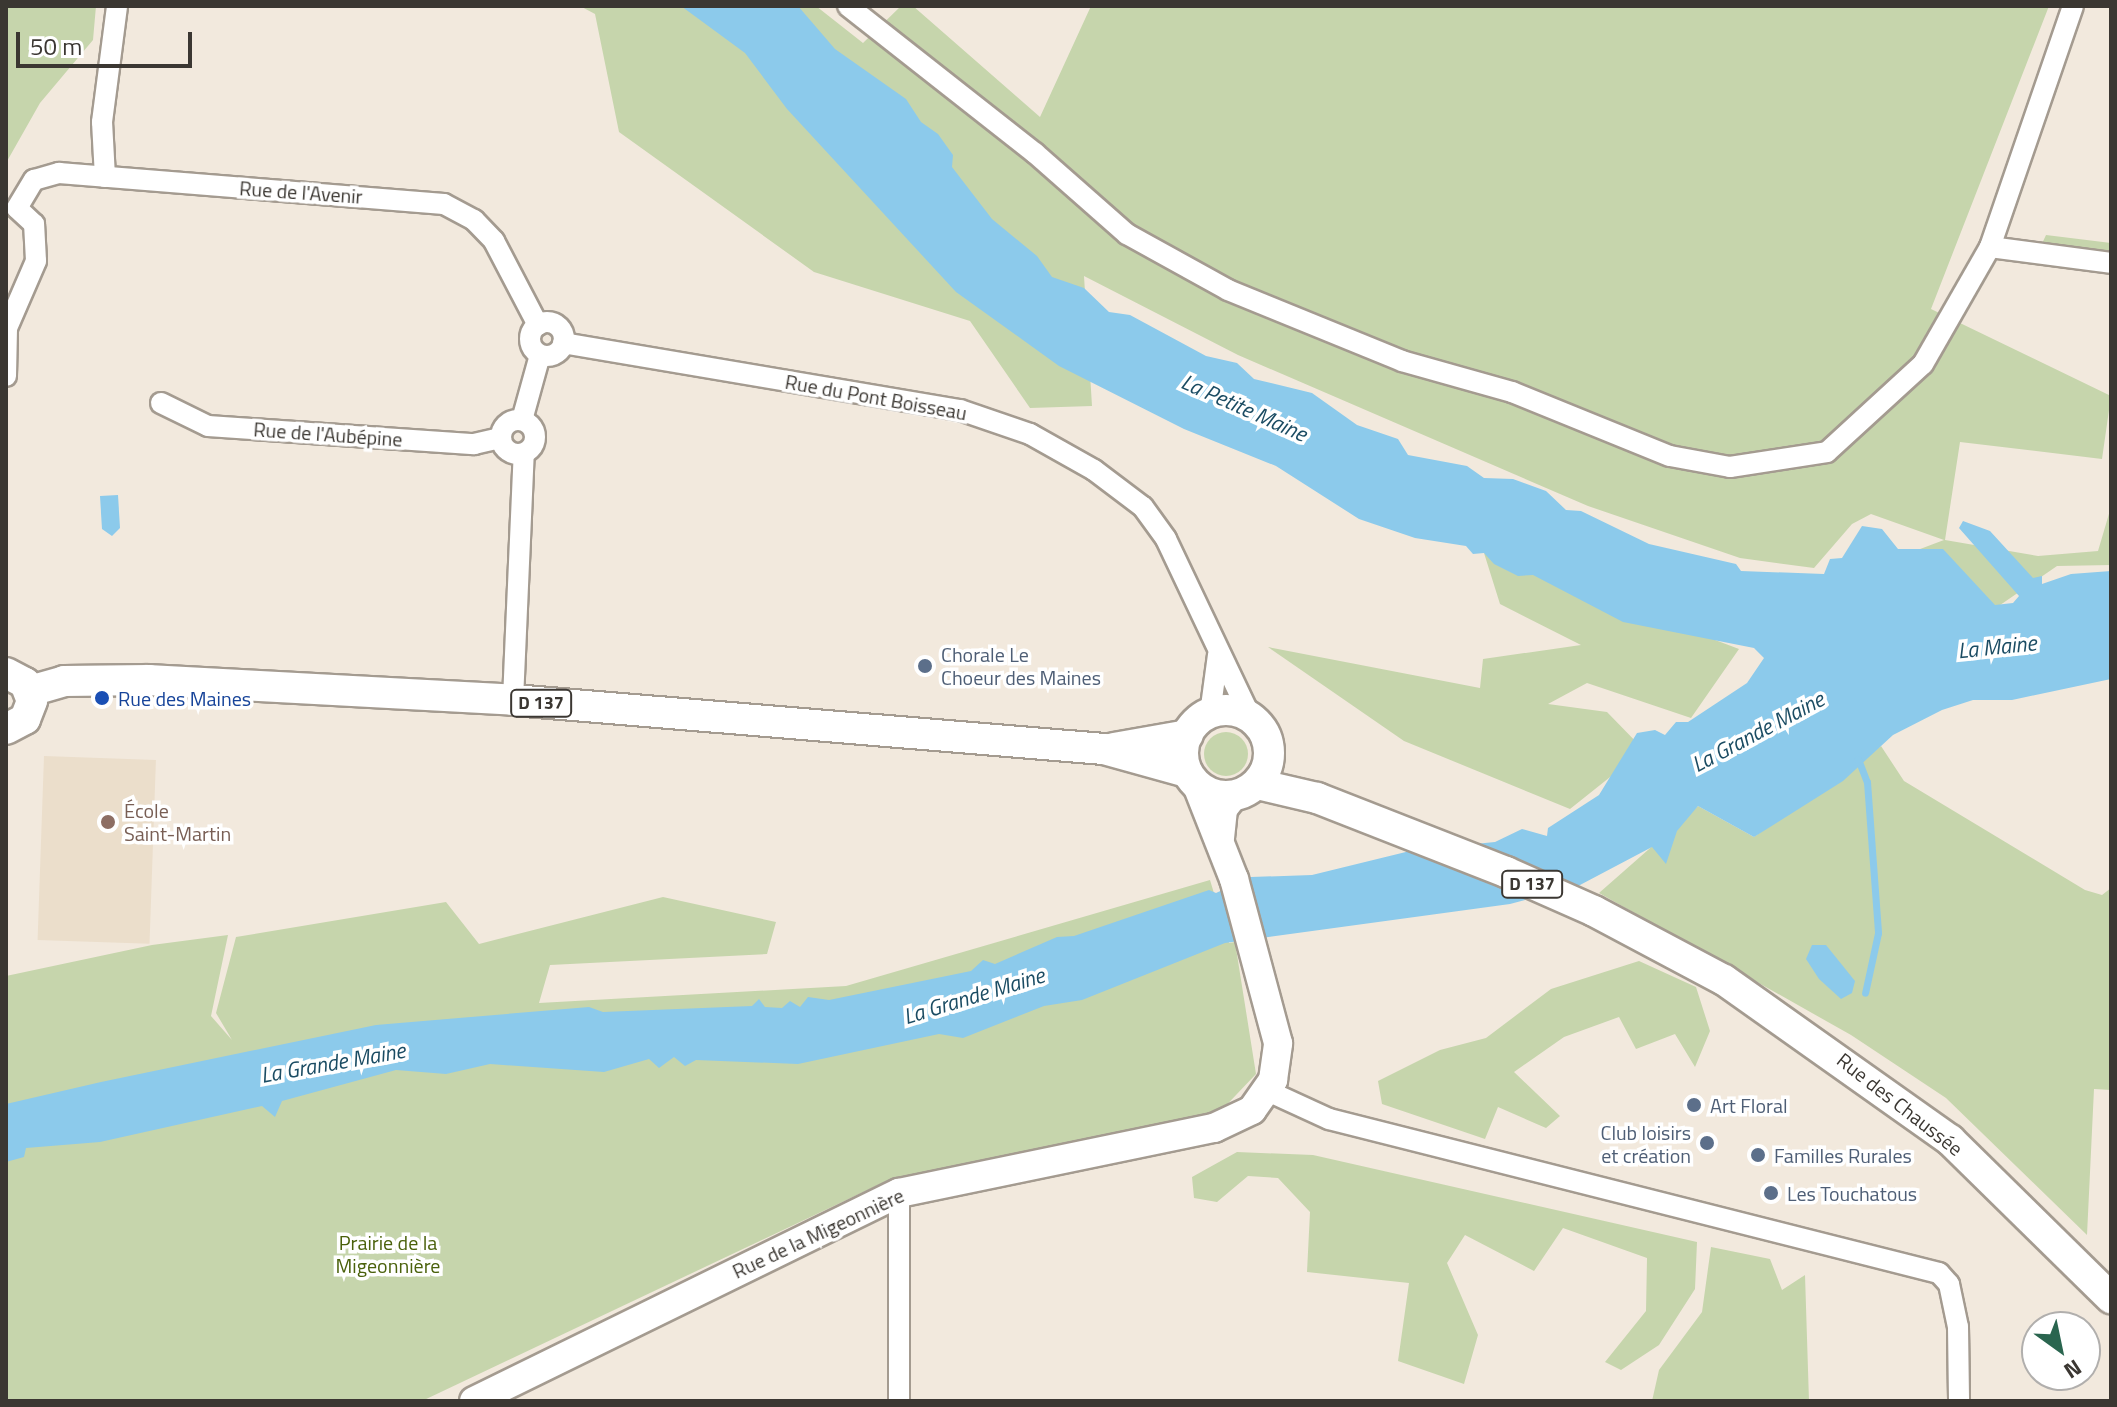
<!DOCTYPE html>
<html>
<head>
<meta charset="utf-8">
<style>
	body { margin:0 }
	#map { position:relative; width:2117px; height:1407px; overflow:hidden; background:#f2e9dd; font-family:"Titillium Web",sans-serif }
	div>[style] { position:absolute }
	.built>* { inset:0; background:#ebdecb; transform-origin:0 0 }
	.green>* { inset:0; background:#c6d5ac }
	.round { border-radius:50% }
	.water>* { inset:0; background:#8ccaeb }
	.stream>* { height:7px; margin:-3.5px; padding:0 3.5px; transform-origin:3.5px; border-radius:3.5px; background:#8ccaeb }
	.roads { filter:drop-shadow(2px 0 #a49b90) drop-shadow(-2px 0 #a49b90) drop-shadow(0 2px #a49b90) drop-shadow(0 -2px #a49b90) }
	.street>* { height:20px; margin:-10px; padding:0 10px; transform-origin:10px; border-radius:10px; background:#fff }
	.street>.ring { margin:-10px; padding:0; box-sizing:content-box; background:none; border:20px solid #fff; border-radius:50% }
	.secondary>* { height:28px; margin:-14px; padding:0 14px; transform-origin:14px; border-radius:14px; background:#fff }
	.primary>* { height:30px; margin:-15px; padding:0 15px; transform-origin:15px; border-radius:15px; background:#fff }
	.primary>.ring { margin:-15px; padding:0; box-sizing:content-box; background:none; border:30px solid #fff; border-radius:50% }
	.dots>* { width:22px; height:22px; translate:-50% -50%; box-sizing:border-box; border:4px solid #fff; border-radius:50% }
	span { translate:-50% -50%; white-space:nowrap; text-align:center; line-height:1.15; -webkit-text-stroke:7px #fff; paint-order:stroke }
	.shield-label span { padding:2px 6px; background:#fff; border:2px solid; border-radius:6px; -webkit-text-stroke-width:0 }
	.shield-label { font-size:18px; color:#3b3732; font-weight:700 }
	.street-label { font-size:20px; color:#3b3732 }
	.service-label { font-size:20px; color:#4e5e75 }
	.left { translate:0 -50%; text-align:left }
	.right { translate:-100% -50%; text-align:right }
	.transit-label { font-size:20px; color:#164399 }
	.education-label { font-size:20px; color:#785e54 }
	.park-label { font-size:20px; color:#4a610b }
	.water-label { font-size:22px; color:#1b4c63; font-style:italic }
	.frame { position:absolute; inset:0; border:8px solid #3b3732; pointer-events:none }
	.north { position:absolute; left:2021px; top:1311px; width:80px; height:80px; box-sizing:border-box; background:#fff; border:2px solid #b1afad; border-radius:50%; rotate:147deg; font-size:22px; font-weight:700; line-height:32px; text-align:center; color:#3b3732 }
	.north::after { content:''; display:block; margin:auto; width:28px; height:36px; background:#2a654f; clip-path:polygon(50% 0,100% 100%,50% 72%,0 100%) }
	.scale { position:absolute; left:16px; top:32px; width:176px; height:36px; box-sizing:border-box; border:4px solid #3b3732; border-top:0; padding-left:10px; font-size:24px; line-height:28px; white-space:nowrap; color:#3b3732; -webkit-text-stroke:6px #fff; paint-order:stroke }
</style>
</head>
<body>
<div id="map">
	<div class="built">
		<div style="left:44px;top:756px;width:112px;height:184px;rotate:2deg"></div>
	</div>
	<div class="green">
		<div style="clip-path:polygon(6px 6px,96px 6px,93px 40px,40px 103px,6px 163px)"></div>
		<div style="clip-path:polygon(580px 6px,816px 6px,863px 43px,901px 6px,913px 6px,1040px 117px,1091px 6px,2049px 6px,1931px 309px,2111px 396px,2102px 459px,1960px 442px,1945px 540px,2038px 556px,2098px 551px,2111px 507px,2111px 565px,2057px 566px,1987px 614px,1883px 563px,1944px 540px,1871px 514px,1852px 524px,1814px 568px,1740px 558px,1588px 506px,1238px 355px,1084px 276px,1092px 406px,1030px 408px,970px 321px,814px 272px,619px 132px,595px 14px)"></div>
		<div style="clip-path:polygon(2046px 235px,2111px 243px,2111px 272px,2034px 261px)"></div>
		<div style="clip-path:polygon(1484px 553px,1739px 649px,1691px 718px,1587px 683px,1548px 704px,1607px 712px,1644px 750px,1570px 809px,1404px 741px,1268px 647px,1480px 688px,1483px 659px,1581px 645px,1500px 604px)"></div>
		<div class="round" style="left:1204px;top:732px;width:44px;height:44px"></div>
		<div style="clip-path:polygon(1881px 746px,1904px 781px,2085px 890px,2102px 895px,2111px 888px,2111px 1090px,2094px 1089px,2087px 1235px,1946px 1098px,1851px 1035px,1599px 893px,1698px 806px,1754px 837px)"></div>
		<div style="clip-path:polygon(1210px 880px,1229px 943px,1235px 942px,1256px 1074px,1217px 1115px,878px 1185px,422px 1401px,6px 1401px,6px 976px,152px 945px,228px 935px,211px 1016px,232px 1040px,216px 1013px,236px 937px,446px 902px,479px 944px,663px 897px,776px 922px,767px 954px,550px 965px,539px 1003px,846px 986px)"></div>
		<div style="clip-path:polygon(1639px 961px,1696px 987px,1710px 1031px,1695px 1067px,1675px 1034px,1636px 1049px,1619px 1017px,1564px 1037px,1514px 1072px,1560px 1116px,1546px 1128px,1498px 1107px,1485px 1139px,1382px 1104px,1378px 1081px,1440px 1050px,1486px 1038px,1551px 989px)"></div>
		<div style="clip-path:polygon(1237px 1152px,1313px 1155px,1697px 1242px,1695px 1289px,1659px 1345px,1621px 1370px,1605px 1362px,1646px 1311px,1647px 1258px,1563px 1228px,1534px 1271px,1465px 1235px,1447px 1263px,1478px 1335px,1464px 1384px,1398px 1361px,1409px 1283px,1307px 1272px,1310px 1212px,1278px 1178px,1248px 1176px,1217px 1202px,1194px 1198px,1192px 1177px)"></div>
		<div style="clip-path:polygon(1711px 1247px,1770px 1259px,1782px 1290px,1805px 1275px,1809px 1401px,1652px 1401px,1659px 1370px,1702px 1312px)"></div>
	</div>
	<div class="water">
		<div style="clip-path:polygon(681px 6px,798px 6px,835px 49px,906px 99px,921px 122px,938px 134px,953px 155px,952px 167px,992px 219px,1037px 256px,1052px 277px,1084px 288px,1109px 312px,1130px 315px,1206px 356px,1237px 363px,1254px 379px,1312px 393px,1357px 425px,1398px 439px,1408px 455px,1467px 466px,1484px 478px,1513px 479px,1546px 491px,1566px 510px,1581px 511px,1649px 544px,1736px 564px,1741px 571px,1824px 574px,1830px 559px,1842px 558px,1862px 526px,1882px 529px,1898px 549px,1943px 549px,1995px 605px,2013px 603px,2019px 596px,1959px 528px,1963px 521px,1990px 531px,2033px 578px,2042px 576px,2042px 584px,2071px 574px,2111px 571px,2111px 679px,2012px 700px,1973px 700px,1942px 710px,1893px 735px,1843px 781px,1754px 837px,1698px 806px,1677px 831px,1666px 864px,1652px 847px,1580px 885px,1510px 904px,1225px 943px,1082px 1000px,1044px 1006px,963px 1038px,939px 1034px,798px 1064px,696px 1060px,685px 1066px,674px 1057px,659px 1068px,649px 1059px,604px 1072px,490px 1064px,446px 1074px,396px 1070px,282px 1101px,275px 1117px,262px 1106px,100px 1142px,26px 1148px,24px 1157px,6px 1162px,6px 1104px,101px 1082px,376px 1025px,589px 1007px,603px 1012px,752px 1006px,759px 999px,765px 1007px,782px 1008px,790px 1001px,800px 1007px,808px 997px,829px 1000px,971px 971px,983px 960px,995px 964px,1057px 937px,1074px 936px,1209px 890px,1216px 893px,1251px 877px,1312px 875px,1414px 850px,1495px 842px,1522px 829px,1547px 836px,1548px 828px,1599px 795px,1637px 733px,1655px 730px,1665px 735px,1676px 722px,1688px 722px,1747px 683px,1764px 658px,1754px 648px,1623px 622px,1533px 575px,1518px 576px,1494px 564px,1484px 553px,1473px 554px,1466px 546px,1415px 538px,1359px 519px,1276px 466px,1184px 429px,1059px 366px,956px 292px,787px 109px,745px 53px)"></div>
		<div style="clip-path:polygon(118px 495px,120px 528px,112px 536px,102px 529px,100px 496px)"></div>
		<div style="clip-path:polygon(1812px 945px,1826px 945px,1855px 981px,1852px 993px,1841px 999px,1819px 979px,1806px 959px)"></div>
	</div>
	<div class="stream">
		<div style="left:1858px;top:759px;width:25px;rotate:69deg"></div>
		<div style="left:1867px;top:782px;width:151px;rotate:85.8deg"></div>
		<div style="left:1878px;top:933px;width:61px;rotate:102.2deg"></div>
	</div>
	<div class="roads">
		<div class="street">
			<div style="left:848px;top:6px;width:238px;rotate:38.2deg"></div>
			<div style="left:1035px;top:153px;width:123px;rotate:41.4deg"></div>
			<div style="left:1127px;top:234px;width:115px;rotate:29deg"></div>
			<div style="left:1228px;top:290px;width:188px;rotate:22.2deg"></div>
			<div style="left:1402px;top:361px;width:114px;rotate:15.7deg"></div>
			<div style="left:1512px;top:392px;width:170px;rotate:22.1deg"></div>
			<div style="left:1670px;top:456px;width:61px;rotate:10.4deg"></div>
			<div style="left:1730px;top:467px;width:98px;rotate:-8.8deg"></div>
			<div style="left:1827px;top:452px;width:130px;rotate:-42.5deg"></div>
			<div style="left:1923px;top:364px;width:135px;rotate:-60.2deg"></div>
			<div style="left:1990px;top:247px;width:255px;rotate:-71deg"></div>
			<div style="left:105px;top:177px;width:55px;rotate:-93.1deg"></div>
			<div style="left:102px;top:122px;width:117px;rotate:-82.6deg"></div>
			<div style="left:17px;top:208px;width:33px;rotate:-59deg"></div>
			<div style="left:34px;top:180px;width:26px;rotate:-16deg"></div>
			<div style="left:59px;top:173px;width:386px;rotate:4.6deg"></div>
			<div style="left:444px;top:204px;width:34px;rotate:28deg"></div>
			<div style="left:474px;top:220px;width:29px;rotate:46deg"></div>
			<div style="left:494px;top:241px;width:95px;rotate:62.4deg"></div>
			<div style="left:1990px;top:247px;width:122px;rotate:7.5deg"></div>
			<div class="ring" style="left:530px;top:322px;width:14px;height:14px"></div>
			<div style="left:563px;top:343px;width:403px;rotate:9.6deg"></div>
			<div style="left:960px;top:410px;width:74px;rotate:18.9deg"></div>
			<div style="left:1030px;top:434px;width:73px;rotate:29.4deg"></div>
			<div style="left:1094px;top:470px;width:61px;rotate:37.1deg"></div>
			<div style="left:1143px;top:507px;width:39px;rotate:54deg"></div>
			<div style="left:1166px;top:539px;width:198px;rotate:64.6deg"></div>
			<div style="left:6px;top:376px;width:48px;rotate:-88.8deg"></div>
			<div style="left:7px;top:328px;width:73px;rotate:-66.6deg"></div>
			<div style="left:36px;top:261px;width:37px;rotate:-93deg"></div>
			<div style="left:34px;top:224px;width:23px;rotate:-137deg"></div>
			<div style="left:161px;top:403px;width:52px;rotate:26.1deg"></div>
			<div style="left:208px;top:426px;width:267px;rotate:3.9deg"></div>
			<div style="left:474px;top:444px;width:28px;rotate:-13deg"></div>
			<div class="ring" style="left:501px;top:420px;width:14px;height:14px"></div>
			<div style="left:522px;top:420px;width:67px;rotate:-74.5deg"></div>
			<div style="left:513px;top:700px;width:247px;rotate:-87.5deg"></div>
			<div style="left:1210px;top:714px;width:60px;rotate:-82.3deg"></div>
			<div style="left:1268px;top:1091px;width:67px;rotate:24.7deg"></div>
			<div style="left:1329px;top:1119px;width:629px;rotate:14.17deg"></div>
			<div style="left:1939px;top:1273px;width:15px;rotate:48deg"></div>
			<div style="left:1949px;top:1284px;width:44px;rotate:78.2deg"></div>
			<div style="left:1958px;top:1327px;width:74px;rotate:89.2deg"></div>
			<div style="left:899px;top:1401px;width:208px;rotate:-90deg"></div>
		</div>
		<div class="secondary">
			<div style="left:1220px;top:838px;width:29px;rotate:-84deg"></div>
			<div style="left:1223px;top:809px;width:16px;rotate:-52deg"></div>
			<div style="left:474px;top:1401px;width:473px;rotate:-26.1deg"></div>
			<div style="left:899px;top:1193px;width:322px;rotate:-11.7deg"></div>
			<div style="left:1214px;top:1128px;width:42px;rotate:-25.3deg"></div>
			<div style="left:1252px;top:1110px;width:37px;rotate:-55deg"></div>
			<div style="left:1273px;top:1080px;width:37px;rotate:-82deg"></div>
			<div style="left:1278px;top:1043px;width:170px;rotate:-105deg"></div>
			<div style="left:1234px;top:879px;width:101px;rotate:-111.5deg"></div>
		</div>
		<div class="primary">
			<div style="left:6px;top:673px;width:21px;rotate:28deg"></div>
			<div style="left:25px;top:683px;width:19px;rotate:69deg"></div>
			<div style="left:32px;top:701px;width:19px;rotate:111deg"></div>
			<div style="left:25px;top:719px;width:21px;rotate:152deg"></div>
			<div style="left:30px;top:691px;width:35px;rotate:-16deg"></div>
			<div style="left:64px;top:681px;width:85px;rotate:-0.7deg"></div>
			<div style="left:149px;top:680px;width:365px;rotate:3.1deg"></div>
			<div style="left:513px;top:700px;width:593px;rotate:4.74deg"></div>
			<div style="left:1104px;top:749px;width:86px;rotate:15.5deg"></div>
			<div class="ring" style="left:1183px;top:710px;width:56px;height:56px"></div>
			<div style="left:1114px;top:748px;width:75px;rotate:-10deg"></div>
			<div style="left:1257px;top:784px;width:62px;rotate:13.1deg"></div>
			<div style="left:1317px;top:798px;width:203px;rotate:21.4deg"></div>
			<div style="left:1506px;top:872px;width:96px;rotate:23.9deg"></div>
			<div style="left:1594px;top:911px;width:147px;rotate:28deg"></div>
			<div style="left:1724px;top:980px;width:277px;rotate:35.3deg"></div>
			<div style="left:1950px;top:1140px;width:226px;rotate:44.5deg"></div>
		</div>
	</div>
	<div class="dots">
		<div style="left:925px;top:666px;background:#5c6f8a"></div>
		<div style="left:102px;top:698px;background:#1a4fb4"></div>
		<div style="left:108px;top:822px;background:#8d6e63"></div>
		<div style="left:1694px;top:1105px;background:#5c6f8a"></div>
		<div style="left:1707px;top:1143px;background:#5c6f8a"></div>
		<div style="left:1758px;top:1155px;background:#5c6f8a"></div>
		<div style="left:1771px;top:1193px;background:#5c6f8a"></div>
	</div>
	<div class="shield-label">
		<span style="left:541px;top:703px">D 137</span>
		<span style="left:1532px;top:884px">D 137</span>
	</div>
	<div class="street-label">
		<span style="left:301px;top:192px;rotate:4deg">Rue de l'Avenir</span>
		<span style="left:876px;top:397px;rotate:10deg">Rue du Pont Boisseau</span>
		<span style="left:328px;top:434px;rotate:4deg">Rue de l'Aubépine</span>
		<span style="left:1900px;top:1104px;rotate:38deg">Rue des Chaussée</span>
		<span style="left:818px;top:1233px;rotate:-25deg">Rue de la Migeonnière</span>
	</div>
	<div class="service-label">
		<span class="left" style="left:941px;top:666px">Chorale Le<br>Choeur des Maines</span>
		<span class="left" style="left:1710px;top:1105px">Art Floral</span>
		<span class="right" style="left:1691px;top:1144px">Club loisirs<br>et création</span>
		<span class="left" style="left:1774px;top:1155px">Familles Rurales</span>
		<span class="left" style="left:1787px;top:1193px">Les Touchatous</span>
	</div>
	<div class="transit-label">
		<span class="left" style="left:118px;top:698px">Rue des Maines</span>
	</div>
	<div class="education-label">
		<span class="left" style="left:124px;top:822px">École<br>Saint-Martin</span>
	</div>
	<div class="park-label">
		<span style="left:388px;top:1254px">Prairie de la<br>Migeonnière</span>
	</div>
	<div class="water-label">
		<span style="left:1244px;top:408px;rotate:24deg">La Petite Maine</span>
		<span style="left:1997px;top:647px;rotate:-6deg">La Maine</span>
		<span style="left:1758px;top:732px;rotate:-28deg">La Grande Maine</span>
		<span style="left:974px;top:996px;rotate:-17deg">La Grande Maine</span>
		<span style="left:333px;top:1063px;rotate:-10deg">La Grande Maine</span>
	</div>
	<div class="frame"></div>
	<div class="north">N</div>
	<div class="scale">50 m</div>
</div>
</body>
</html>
